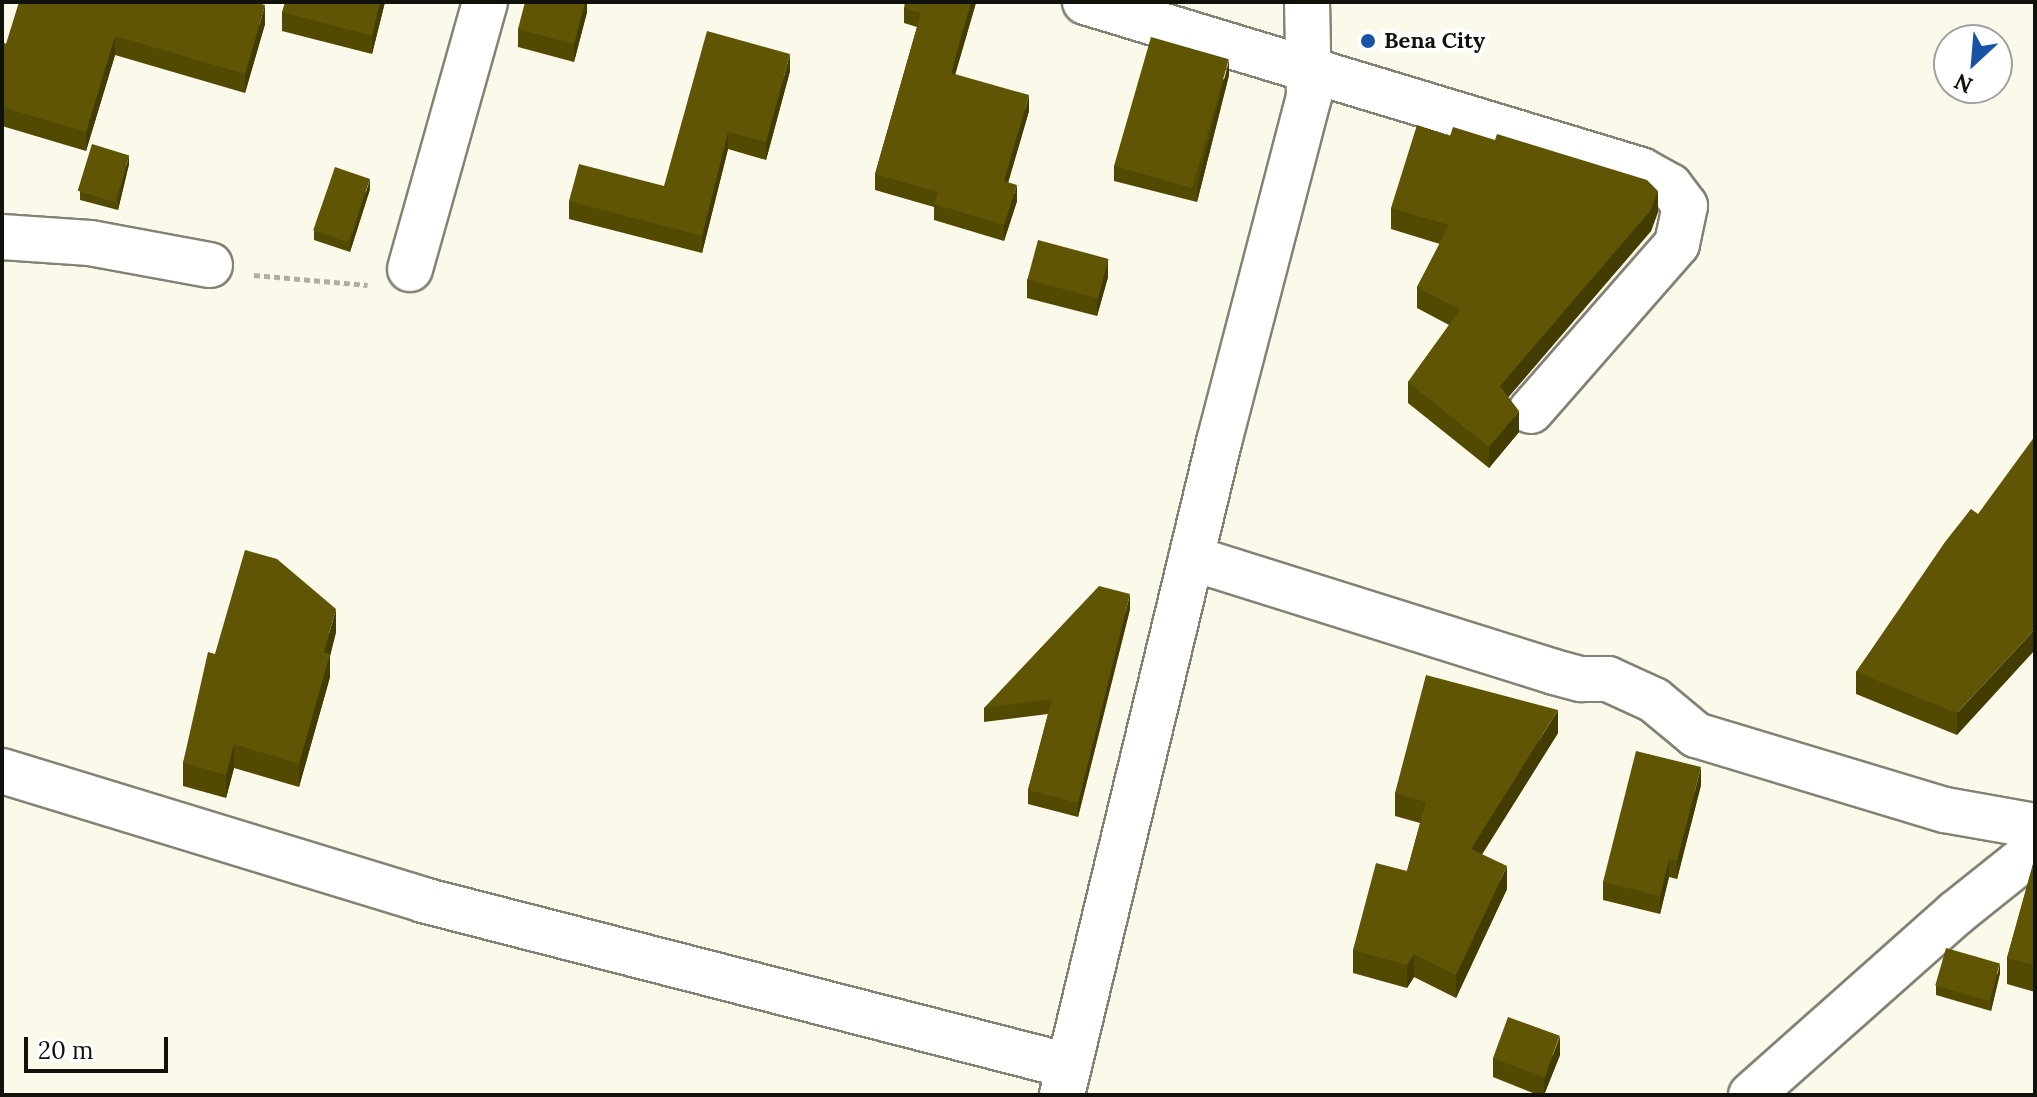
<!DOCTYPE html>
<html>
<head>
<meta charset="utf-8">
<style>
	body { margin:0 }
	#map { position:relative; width:2037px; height:1097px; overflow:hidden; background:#fbf9ea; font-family:Lora,serif }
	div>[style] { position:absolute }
	.path>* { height:5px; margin-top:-2.5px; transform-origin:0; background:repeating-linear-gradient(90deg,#afaea2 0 6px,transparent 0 10px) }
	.roads { filter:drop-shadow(2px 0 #848274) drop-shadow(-2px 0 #848274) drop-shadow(0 2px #848274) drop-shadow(0 -2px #848274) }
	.street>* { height:44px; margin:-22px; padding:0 22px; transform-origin:22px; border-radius:22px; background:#fff }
	.wall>* { inset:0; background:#524903 }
	.shaded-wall>* { inset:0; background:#423c03 }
	.building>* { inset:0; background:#5f5504; transform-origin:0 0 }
	.dots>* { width:22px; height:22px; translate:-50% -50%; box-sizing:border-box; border:4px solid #fff; border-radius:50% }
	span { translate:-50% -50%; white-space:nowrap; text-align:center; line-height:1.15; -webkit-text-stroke:8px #fff; paint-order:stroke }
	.poi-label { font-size:22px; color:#12120c; font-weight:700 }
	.left { translate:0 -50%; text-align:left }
	.frame { position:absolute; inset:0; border:4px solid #12120c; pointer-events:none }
	.north { position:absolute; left:1933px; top:24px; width:80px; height:80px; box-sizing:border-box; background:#fff; border:2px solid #a0a09e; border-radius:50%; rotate:206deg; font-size:22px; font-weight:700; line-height:32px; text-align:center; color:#12120c }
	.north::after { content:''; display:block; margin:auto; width:28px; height:36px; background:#1754a5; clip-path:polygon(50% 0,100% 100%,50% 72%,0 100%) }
	.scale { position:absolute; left:24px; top:1037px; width:144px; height:36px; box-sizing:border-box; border:4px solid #12120c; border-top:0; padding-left:10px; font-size:24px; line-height:28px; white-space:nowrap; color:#12120c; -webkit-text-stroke:6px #fff; paint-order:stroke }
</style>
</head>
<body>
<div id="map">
	<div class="path">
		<div style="left:254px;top:275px;width:114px;rotate:5deg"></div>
	</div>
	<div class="roads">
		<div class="street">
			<div style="left:1085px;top:2px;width:581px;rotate:16.81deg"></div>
			<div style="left:1641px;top:170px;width:33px;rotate:29deg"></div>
			<div style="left:1670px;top:186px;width:25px;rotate:53deg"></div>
			<div style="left:1685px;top:206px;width:39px;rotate:102deg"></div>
			<div style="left:1677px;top:244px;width:222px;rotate:131.2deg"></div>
			<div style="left:2px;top:237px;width:88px;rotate:3.9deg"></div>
			<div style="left:90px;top:243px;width:122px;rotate:10.4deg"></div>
			<div style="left:410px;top:269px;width:277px;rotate:-74.3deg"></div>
			<div style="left:1191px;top:558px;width:380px;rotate:17.4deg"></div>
			<div style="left:1554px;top:672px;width:28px;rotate:15deg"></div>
			<div style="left:1581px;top:679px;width:27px"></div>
			<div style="left:1608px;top:679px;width:51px;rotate:24.5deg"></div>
			<div style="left:1654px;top:700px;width:55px;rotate:39.8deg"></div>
			<div style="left:1696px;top:735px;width:260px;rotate:16.8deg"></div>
			<div style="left:1945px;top:810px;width:91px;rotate:10.1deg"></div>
			<div style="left:2px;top:771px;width:440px;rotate:17deg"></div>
			<div style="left:423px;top:900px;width:667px;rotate:14.41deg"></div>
			<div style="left:1062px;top:1095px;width:672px;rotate:-76.48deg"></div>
			<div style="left:1219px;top:442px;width:357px;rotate:-75.4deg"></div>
			<div style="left:1309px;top:97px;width:95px;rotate:-91.2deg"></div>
			<div style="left:1751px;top:1095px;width:274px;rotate:-41.6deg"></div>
			<div style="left:1956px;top:913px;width:101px;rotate:-38.6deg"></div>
		</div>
	</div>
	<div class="wall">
		<div style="clip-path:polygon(385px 2px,372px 54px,282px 31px,282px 12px)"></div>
		<div style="clip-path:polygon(587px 2px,587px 12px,574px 62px,518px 47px,518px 29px)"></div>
		<div style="clip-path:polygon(976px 2px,955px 74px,1029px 111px,1008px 182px,1017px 201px,1004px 241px,934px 220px,934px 207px,875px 190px,875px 174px,917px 27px,904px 23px,904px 8px)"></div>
		<div style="clip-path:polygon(265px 24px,245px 93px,115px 55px,86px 151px,2px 126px,2px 42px,6px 44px)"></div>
		<div style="clip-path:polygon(790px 71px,766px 160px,728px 149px,702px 253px,569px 219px,569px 201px,664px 186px)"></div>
		<div style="clip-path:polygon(1229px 75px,1197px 202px,1114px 181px,1114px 166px)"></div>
		<div style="clip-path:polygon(129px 164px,118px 210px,80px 200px,80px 191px)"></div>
		<div style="clip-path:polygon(370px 189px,350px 252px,314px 240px,314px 231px)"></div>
		<div style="clip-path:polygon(1391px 208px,1658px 212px,1651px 231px,1508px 397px,1519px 432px,1489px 468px,1408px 403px,1408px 382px,1449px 325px,1417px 308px,1417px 287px,1440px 244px,1391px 229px)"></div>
		<div style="clip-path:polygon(1108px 277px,1097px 316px,1027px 298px,1027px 279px)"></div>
		<div style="clip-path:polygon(1971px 509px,1957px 735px,1856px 694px,1856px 672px)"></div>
		<div style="clip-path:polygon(1130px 609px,1078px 817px,1028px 804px,1028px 790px,1048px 714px,984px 722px,984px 708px)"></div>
		<div style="clip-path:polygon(336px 632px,330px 656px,330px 677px,299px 787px,234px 768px,226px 798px,183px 786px,183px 763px,215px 654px)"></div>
		<div style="clip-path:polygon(1558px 733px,1482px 854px,1507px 889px,1456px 998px,1414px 977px,1407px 988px,1353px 973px,1353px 950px,1407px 871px,1420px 823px,1395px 816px,1395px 793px)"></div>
		<div style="clip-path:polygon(1701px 785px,1677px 879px,1669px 877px,1660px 914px,1603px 900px,1603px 882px)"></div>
		<div style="clip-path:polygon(2035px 857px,2035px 992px,2007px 984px,2007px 958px)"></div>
		<div style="clip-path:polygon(2000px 973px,1991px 1011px,1936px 995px,1936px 986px)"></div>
		<div style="clip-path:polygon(1560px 1055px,1544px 1095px,1538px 1095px,1493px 1077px,1493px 1058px)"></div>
	</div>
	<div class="shaded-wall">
		<div style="clip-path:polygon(380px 2px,385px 2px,372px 54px,372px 36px)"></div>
		<div style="clip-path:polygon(585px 2px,587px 2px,587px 12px,574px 62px,574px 44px)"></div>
		<div style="clip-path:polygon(971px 2px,976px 3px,951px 89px,951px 73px)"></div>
		<div style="clip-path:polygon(265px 5px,265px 24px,245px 93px,245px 74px)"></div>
		<div style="clip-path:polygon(115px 36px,115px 55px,86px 151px,86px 132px)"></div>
		<div style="clip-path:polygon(790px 54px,790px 71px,766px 160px,766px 142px)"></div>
		<div style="clip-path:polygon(1229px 60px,1229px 75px,1197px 202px,1197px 187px)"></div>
		<div style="clip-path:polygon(1029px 95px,1029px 111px,1004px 197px,1004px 181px)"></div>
		<div style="clip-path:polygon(728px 132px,728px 149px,702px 253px,702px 236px)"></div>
		<div style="clip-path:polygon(129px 155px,129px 164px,118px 210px,118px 200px)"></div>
		<div style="clip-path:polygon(370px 179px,370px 189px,350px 252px,350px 243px)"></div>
		<div style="clip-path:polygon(1017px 185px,1017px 201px,1004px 241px,1004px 225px)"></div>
		<div style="clip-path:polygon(1658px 191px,1658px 212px,1651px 231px,1500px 407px,1500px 386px)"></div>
		<div style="clip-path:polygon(1108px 259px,1108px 277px,1097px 316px,1097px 298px)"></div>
		<div style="clip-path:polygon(1519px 411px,1519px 432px,1489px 468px,1489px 447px)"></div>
		<div style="clip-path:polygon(1130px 594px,1130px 609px,1078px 817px,1078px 803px)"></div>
		<div style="clip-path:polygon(336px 609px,336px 632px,330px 656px,330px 677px,299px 787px,299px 764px,324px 652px)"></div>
		<div style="clip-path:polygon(2035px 629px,2035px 650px,1957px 735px,1957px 713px)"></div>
		<div style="clip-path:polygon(1558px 710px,1558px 733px,1471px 872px,1471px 849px)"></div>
		<div style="clip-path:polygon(234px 744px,234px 768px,226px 798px,226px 775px)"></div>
		<div style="clip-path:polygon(1701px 767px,1701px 785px,1677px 879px,1677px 861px)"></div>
		<div style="clip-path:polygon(1669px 859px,1669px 877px,1660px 914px,1660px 896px)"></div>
		<div style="clip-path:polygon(1507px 866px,1507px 889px,1456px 998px,1456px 975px)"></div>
		<div style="clip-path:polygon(1414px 954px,1414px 977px,1407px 988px,1407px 965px)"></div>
		<div style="clip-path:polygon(2000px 963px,2000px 973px,1991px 1011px,1991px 1002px)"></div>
		<div style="clip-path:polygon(1560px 1036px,1560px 1055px,1544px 1095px,1544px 1079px)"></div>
	</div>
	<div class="building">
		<div style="clip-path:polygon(19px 2px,255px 2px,265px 5px,245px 74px,115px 36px,86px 132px,2px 107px,2px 42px,6px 44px)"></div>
		<div style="clip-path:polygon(285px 2px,380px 2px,372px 36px,282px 12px)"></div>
		<div style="clip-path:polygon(525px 2px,585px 2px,574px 44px,518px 29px)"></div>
		<div style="clip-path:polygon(905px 2px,971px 2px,951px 73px,1029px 95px,1004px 181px,1017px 185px,1004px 225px,934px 204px,938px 192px,875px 174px,921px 13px,904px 8px)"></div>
		<div style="clip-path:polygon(707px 31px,790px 54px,766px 142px,728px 132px,702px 236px,569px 201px,579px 164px,664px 186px)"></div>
		<div style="left:1151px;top:37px;width:81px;height:134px;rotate:16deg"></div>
		<div style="clip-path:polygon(1417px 125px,1450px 136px,1453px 127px,1495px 140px,1497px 134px,1647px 180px,1658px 191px,1651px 210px,1500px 386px,1519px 411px,1489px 447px,1408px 382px,1460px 310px,1417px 287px,1449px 225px,1391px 208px)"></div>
		<div style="left:92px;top:144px;width:39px;height:49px;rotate:17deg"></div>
		<div style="left:335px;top:167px;width:37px;height:67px;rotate:19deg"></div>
		<div style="left:1038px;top:240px;width:73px;height:41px;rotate:15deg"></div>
		<div style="clip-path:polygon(2035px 436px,2035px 629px,1957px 713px,1856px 672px,1945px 542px,1971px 509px,1978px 514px)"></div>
		<div style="clip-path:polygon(245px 550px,277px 559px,336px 609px,324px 652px,330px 654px,299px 764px,234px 744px,226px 775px,183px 763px,208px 652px,215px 654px)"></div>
		<div style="clip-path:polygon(1099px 586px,1130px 594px,1078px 803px,1028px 790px,1052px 699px,984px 708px)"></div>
		<div style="clip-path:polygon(1426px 675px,1558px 710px,1471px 849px,1507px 866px,1456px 975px,1414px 954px,1407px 965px,1353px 950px,1376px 863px,1407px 871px,1426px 802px,1395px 793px)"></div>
		<div style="clip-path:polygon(1636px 751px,1701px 767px,1677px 861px,1669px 859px,1660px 896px,1603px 882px)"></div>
		<div style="clip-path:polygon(2035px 857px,2035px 965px,2007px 958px)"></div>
		<div style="left:1946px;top:948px;width:56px;height:39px;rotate:16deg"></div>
		<div style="left:1508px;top:1017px;width:55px;height:44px;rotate:20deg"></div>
	</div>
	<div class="dots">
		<div style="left:1368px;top:41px;background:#1754a5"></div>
	</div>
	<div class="poi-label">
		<span class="left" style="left:1384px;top:41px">Bena City</span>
	</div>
	<div class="frame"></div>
	<div class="north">N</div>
	<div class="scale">20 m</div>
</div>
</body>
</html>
